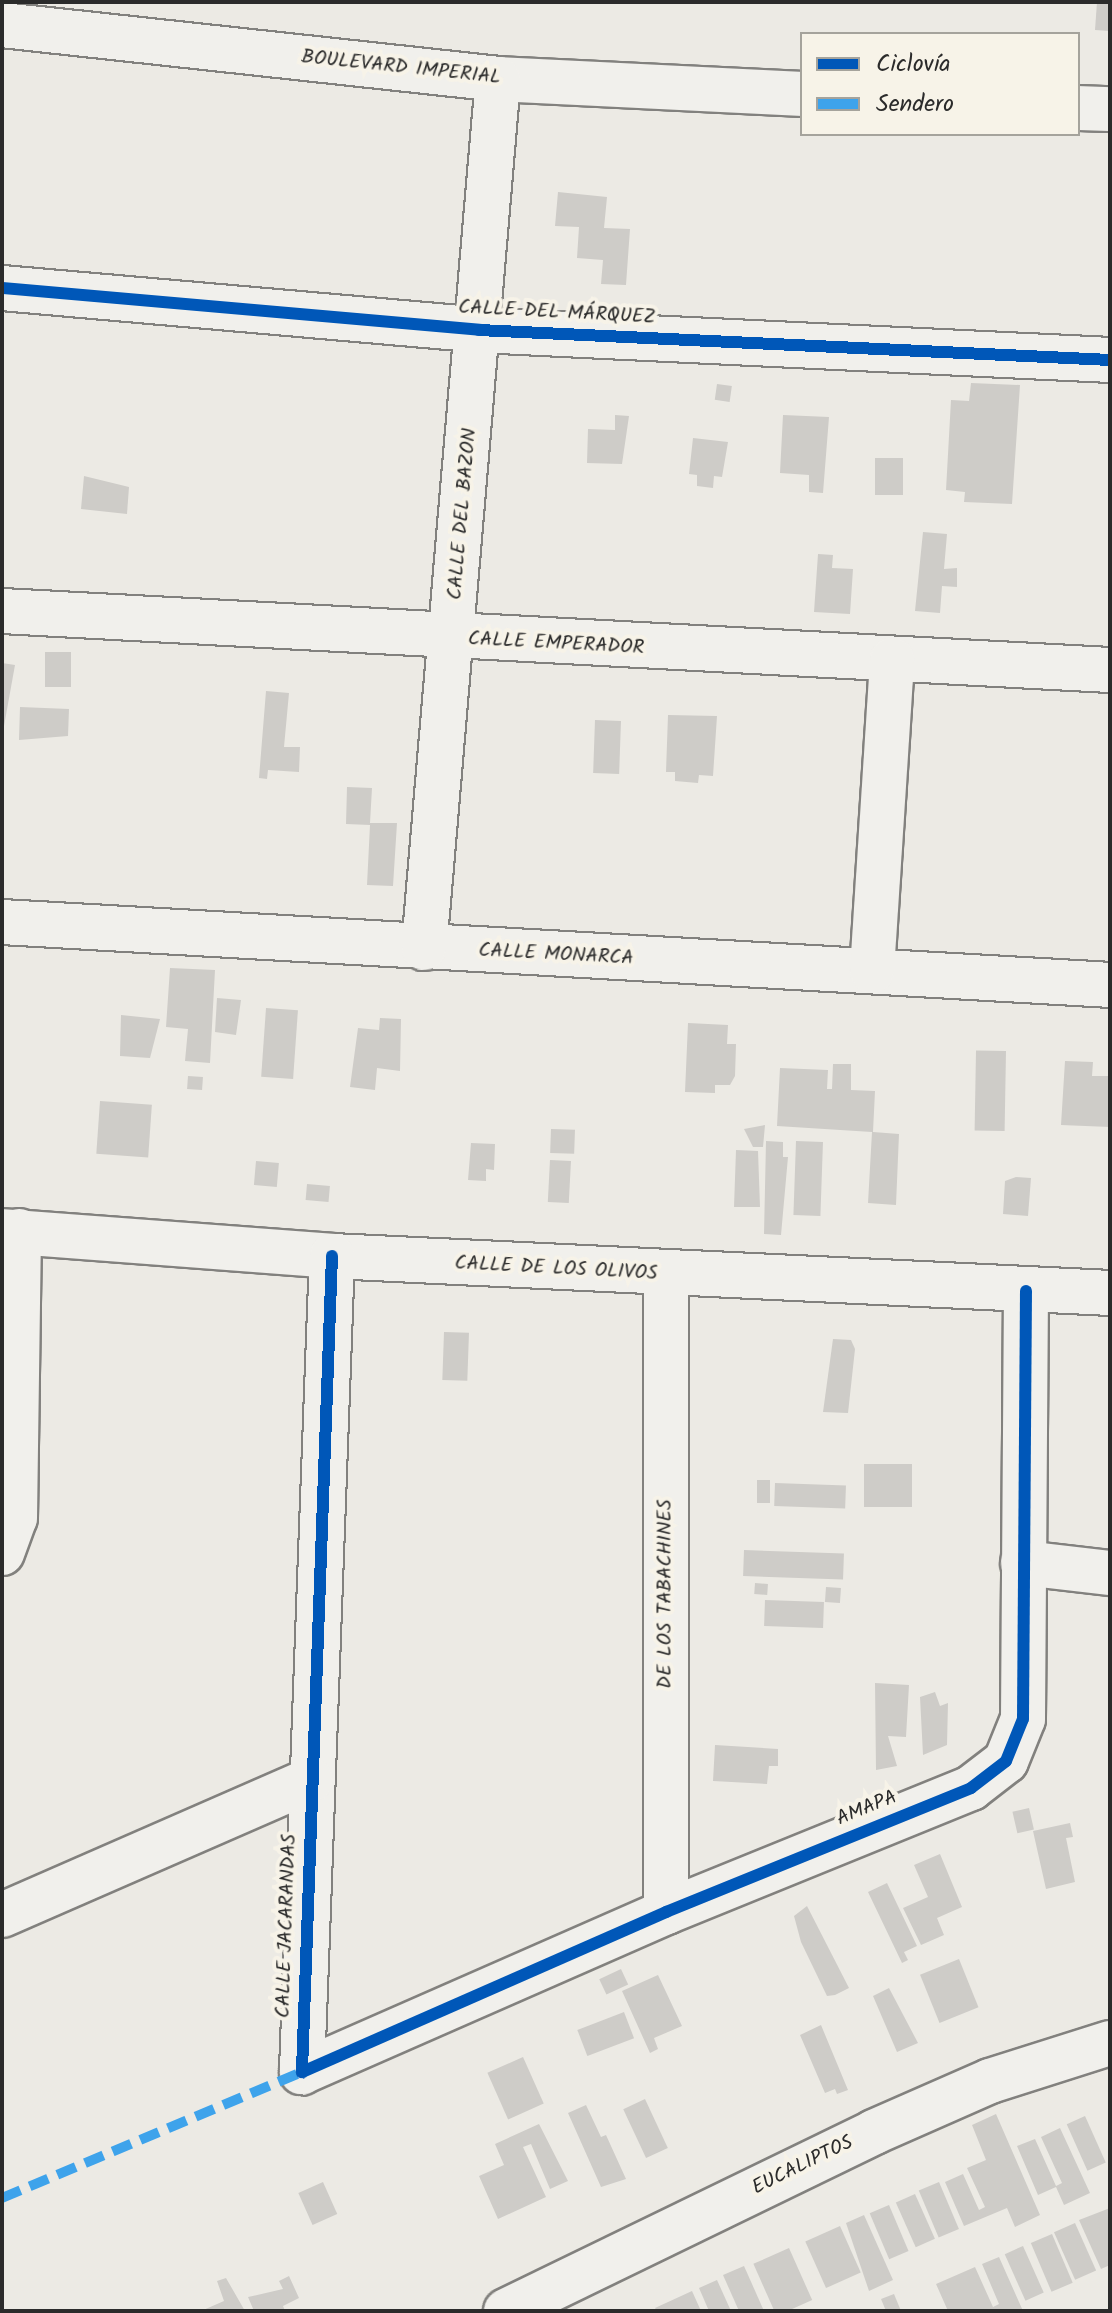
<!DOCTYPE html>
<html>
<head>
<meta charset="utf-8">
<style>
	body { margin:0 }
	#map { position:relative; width:1112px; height:2313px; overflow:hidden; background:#eceae4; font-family:Kalam,sans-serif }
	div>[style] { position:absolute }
	.building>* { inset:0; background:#ceccc8; transform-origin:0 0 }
	.roads { filter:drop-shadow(2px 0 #82817e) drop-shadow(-2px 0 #82817e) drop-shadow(0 2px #82817e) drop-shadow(0 -2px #82817e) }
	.minor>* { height:44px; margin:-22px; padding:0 22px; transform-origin:22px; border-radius:22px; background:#f1f0ec }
	.quiet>* { height:10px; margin-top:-5px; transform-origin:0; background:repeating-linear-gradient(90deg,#3ea3eb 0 20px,transparent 0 30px) }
	.cycleway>* { height:12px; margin:-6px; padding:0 6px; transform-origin:6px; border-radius:6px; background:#0057b8 }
	span { translate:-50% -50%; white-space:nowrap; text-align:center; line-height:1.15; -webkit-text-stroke:8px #f7f3e8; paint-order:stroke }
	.street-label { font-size:20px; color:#2b2b2b }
	.frame { position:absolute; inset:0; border:4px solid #2b2b2b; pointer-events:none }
	.legend { position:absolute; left:800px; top:32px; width:280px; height:104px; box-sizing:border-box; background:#f7f3e8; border:2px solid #a5a39c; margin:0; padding:10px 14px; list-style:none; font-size:24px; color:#2b2b2b }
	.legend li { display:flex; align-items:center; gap:16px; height:40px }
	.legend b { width:40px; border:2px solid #a5a39c }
</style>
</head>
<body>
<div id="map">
	<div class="building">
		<div style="clip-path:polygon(1097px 2px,1110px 2px,1110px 31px,1095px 30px)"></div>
		<div style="clip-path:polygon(558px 192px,607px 197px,604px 228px,630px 229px,626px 285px,601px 284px,603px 260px,577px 258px,579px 227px,555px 226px)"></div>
		<div style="clip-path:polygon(971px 383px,1020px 385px,1012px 504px,964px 502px,965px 492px,946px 490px,951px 400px,969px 401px)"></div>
		<div style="left:717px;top:384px;width:15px;height:16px;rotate:8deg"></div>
		<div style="clip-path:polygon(615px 415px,629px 416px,622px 464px,587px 463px,588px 429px,615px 430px)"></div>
		<div style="clip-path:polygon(783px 415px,829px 417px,823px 493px,809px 492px,809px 475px,780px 473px)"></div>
		<div style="clip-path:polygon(693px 438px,728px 442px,722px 477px,714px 476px,713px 488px,697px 486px,697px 475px,689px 474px)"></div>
		<div style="left:875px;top:458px;width:28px;height:37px"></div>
		<div style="clip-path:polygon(84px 476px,129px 487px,127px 514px,81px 509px)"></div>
		<div style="clip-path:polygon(923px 532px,947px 534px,944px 569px,957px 568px,957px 587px,942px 586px,940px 613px,915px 611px)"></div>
		<div style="clip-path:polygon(818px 554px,833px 555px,832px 568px,853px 569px,850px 614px,814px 612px)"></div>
		<div style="left:45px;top:652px;width:26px;height:35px"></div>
		<div style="clip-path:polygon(2px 663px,15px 665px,4px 726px,2px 726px)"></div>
		<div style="clip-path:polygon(266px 691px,289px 693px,284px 747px,300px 747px,299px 772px,268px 770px,267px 779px,259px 778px)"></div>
		<div style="clip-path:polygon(20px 707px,69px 709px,68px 736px,19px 740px)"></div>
		<div style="clip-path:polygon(668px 715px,717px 716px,713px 776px,699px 775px,698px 783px,675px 781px,675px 772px,666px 772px)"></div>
		<div style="left:595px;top:720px;width:26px;height:53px;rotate:2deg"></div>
		<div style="clip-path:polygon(347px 787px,372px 788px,370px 823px,397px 823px,393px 886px,367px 885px,370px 825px,346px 824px)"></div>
		<div style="clip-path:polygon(170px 968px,215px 970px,210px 1063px,185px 1061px,188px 1029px,166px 1027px)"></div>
		<div style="clip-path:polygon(217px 998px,241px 1000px,236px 1035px,215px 1032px)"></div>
		<div style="left:266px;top:1008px;width:32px;height:69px;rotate:4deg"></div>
		<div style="clip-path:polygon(121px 1015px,160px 1019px,150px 1058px,120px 1056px)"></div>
		<div style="clip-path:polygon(380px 1018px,401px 1019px,400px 1071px,377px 1068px,375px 1090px,350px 1087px,358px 1028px,379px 1030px)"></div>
		<div style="clip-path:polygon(688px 1023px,728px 1025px,727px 1044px,736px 1044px,735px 1076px,730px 1085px,715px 1085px,715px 1093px,685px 1092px)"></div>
		<div style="left:1006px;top:1051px;width:80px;height:30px;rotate:91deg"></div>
		<div style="clip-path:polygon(1065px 1061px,1093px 1062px,1092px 1076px,1110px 1076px,1110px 1127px,1061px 1125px)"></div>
		<div style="clip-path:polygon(833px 1064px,851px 1064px,851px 1090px,875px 1091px,873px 1132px,899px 1134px,896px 1205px,868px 1203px,872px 1132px,777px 1126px,780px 1068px,828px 1070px,827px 1089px,832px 1089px)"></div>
		<div style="left:188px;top:1076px;width:15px;height:13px;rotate:4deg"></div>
		<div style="left:100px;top:1101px;width:52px;height:53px;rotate:4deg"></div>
		<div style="clip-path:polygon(765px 1125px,763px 1147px,753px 1147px,744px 1129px)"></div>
		<div style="left:551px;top:1129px;width:24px;height:24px;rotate:2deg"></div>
		<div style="clip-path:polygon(766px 1141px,783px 1142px,783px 1157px,788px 1157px,781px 1235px,764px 1234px)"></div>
		<div style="left:796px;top:1141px;width:27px;height:74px;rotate:2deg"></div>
		<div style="clip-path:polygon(471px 1143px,495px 1144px,494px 1170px,486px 1169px,486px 1181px,468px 1180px)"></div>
		<div style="clip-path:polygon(736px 1150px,758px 1151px,760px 1207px,734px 1207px)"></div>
		<div style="left:550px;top:1160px;width:21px;height:42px;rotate:3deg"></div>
		<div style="left:256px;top:1161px;width:23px;height:24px;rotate:5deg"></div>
		<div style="clip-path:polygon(1016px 1177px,1031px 1178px,1028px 1216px,1003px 1214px,1005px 1181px)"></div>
		<div style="left:307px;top:1184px;width:23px;height:16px;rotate:5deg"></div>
		<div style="left:444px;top:1332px;width:25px;height:48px;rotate:2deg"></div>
		<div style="clip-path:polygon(833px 1339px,851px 1340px,855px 1349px,848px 1413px,823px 1412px)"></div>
		<div style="left:864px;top:1464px;width:48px;height:43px"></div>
		<div style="left:757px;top:1480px;width:13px;height:23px"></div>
		<div style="left:775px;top:1483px;width:71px;height:23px;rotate:2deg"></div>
		<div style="left:744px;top:1550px;width:100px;height:26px;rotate:2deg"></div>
		<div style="left:755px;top:1583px;width:13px;height:11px;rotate:4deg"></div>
		<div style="left:826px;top:1587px;width:15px;height:15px;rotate:4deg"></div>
		<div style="left:765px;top:1600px;width:59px;height:26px;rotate:2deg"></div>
		<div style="clip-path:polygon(875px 1683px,909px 1685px,906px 1737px,888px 1736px,897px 1766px,876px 1770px)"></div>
		<div style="clip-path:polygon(935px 1692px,940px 1706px,948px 1703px,947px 1745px,923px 1755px,920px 1697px)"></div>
		<div style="clip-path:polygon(715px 1745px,778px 1749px,778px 1766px,769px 1766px,767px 1784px,713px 1781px)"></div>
		<div style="left:1029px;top:1808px;width:22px;height:17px;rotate:77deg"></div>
		<div style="clip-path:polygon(1070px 1823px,1073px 1837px,1066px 1838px,1075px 1882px,1046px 1889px,1033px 1831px)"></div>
		<div style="clip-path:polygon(940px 1854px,962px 1907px,937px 1918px,944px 1935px,921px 1945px,903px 1908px,928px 1897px,914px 1865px)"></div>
		<div style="clip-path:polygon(887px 1883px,917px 1946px,904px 1952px,908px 1960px,902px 1963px,868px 1892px)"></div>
		<div style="clip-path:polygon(807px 1906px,849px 1988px,835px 1995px,827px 1996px,801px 1942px,794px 1916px)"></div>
		<div style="left:959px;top:1959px;width:52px;height:42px;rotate:68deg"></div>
		<div style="left:621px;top:1969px;width:17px;height:24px;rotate:65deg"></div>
		<div style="clip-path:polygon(658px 1975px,682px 2026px,654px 2038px,658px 2049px,650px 2053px,622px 1991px)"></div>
		<div style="clip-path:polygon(889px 1988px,918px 2043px,897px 2052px,873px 1996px)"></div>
		<div style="left:624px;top:2012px;width:28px;height:50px;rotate:69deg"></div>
		<div style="clip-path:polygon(821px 2025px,848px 2090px,837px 2094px,835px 2089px,825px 2093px,800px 2035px)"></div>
		<div style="left:523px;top:2057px;width:51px;height:39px;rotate:66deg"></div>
		<div style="left:645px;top:2099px;width:54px;height:24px;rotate:65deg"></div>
		<div style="clip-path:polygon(586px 2105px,601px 2137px,606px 2135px,626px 2179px,601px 2187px,568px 2113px)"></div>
		<div style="clip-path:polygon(996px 2114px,1040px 2215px,1015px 2227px,1007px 2208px,964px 2226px,945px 2182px,963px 2174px,979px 2210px,985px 2207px,967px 2168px,986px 2160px,972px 2125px)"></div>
		<div style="left:1085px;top:2116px;width:51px;height:20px;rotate:66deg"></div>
		<div style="clip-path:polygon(539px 2124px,568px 2181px,550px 2189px,531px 2144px,523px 2147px,546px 2197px,498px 2219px,479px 2176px,504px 2165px,495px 2144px)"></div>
		<div style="clip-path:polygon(1060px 2128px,1090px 2193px,1064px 2205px,1056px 2187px,1038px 2195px,1017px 2146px,1035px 2139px,1056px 2186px,1062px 2183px,1041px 2137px)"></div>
		<div style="left:323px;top:2182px;width:35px;height:27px;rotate:66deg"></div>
		<div style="left:939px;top:2182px;width:51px;height:22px;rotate:67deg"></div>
		<div style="left:915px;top:2194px;width:49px;height:21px;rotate:66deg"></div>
		<div style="left:889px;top:2205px;width:50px;height:21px;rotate:67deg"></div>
		<div style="clip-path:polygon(1110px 2208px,1110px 2265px,1101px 2269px,1079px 2220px)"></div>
		<div style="clip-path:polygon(864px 2215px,893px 2280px,869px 2291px,846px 2223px)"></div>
		<div style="left:1075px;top:2223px;width:52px;height:23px;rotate:66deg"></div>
		<div style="left:840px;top:2226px;width:51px;height:38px;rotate:66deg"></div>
		<div style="left:1052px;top:2234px;width:53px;height:23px;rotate:67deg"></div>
		<div style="left:1023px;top:2246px;width:51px;height:20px;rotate:66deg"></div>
		<div style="left:789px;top:2248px;width:57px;height:39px;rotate:66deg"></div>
		<div style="clip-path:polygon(999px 2257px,1023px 2311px,948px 2311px,936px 2284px,975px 2267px,993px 2307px,999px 2304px,982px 2264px)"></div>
		<div style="clip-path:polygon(744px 2266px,764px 2311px,739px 2311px,723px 2275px)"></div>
		<div style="clip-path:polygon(289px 2276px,299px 2298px,283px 2306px,285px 2311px,254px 2311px,248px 2297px,283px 2289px,279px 2281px)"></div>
		<div style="clip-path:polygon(226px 2278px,245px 2311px,201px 2311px,224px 2301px,217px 2281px)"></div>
		<div style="clip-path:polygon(717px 2280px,731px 2311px,709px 2311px,699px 2288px)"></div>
		<div style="clip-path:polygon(692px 2291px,701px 2311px,657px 2311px,655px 2308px)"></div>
		<div style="clip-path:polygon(894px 2294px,901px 2311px,886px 2311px,881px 2299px)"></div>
	</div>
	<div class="roads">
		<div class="minor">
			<div style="left:2px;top:25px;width:499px;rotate:6.2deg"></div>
			<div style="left:498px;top:79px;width:304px;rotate:2.8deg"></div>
			<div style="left:1078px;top:108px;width:32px;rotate:2deg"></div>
			<div style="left:2px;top:288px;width:479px;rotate:5deg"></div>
			<div style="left:479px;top:330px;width:632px;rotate:2.72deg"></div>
			<div style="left:2px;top:611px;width:1110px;rotate:3.05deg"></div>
			<div style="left:2px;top:922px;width:1110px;rotate:3.25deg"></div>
			<div style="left:424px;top:948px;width:872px;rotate:-85.13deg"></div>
			<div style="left:872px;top:971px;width:312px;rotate:-86.3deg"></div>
			<div style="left:2px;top:1231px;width:331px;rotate:4.3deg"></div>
			<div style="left:332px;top:1256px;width:779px;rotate:2.72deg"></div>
			<div style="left:332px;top:1256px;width:817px;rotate:92.11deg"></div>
			<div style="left:302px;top:2072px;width:398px;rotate:-23.7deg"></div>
			<div style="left:666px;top:1912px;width:329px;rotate:-22.1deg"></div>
			<div style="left:971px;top:1788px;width:44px;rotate:-37.6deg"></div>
			<div style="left:1006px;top:1761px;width:45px;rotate:-68deg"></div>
			<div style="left:1023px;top:1719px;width:428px;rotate:-89.6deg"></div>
			<div style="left:666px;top:1275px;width:637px;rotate:90deg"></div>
			<div style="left:2px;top:1553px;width:37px;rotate:-70deg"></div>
			<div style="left:15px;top:1518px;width:287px;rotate:-89.2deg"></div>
			<div style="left:1023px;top:1563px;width:88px;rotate:6.6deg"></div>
			<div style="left:2px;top:1915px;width:337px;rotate:-23.6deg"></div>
			<div style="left:506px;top:2311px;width:409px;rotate:-25.9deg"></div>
			<div style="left:874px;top:2132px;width:127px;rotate:-23.7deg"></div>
			<div style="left:990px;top:2081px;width:126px;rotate:-17.6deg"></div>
		</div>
	</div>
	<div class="quiet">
		<div style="left:2px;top:2198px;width:325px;rotate:-22.8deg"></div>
	</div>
	<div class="cycleway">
		<div style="left:2px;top:288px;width:479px;rotate:5deg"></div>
		<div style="left:479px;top:330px;width:632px;rotate:2.72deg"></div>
		<div style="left:332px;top:1256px;width:817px;rotate:92.11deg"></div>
		<div style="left:302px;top:2072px;width:398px;rotate:-23.7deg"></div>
		<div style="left:666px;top:1912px;width:329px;rotate:-22.1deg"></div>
		<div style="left:971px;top:1788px;width:44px;rotate:-37.6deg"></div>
		<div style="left:1006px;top:1761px;width:45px;rotate:-68deg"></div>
		<div style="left:1023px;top:1719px;width:428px;rotate:-89.6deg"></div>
	</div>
	<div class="street-label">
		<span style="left:401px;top:68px;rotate:6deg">BOULEVARD IMPERIAL</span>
		<span style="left:557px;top:313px;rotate:3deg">CALLE DEL MÁRQUEZ</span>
		<span style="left:463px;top:514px;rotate:-85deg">CALLE DEL BAZON</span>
		<span style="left:556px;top:644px;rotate:3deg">CALLE EMPERADOR</span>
		<span style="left:556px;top:955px;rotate:3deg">CALLE MONARCA</span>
		<span style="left:556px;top:1269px;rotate:3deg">CALLE DE LOS OLIVOS</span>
		<span style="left:666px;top:1594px;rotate:-90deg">DE LOS TABACHINES</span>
		<span style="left:867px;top:1809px;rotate:-22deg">AMAPA</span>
		<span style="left:287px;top:1926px;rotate:-88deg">CALLE JACARANDAS</span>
		<span style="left:803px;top:2166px;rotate:-26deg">EUCALIPTOS</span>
	</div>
	<div class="frame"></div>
	<ul class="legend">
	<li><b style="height:10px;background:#0057b8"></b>Ciclovía</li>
	<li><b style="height:10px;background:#3ea3eb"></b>Sendero</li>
	</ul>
</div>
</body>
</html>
